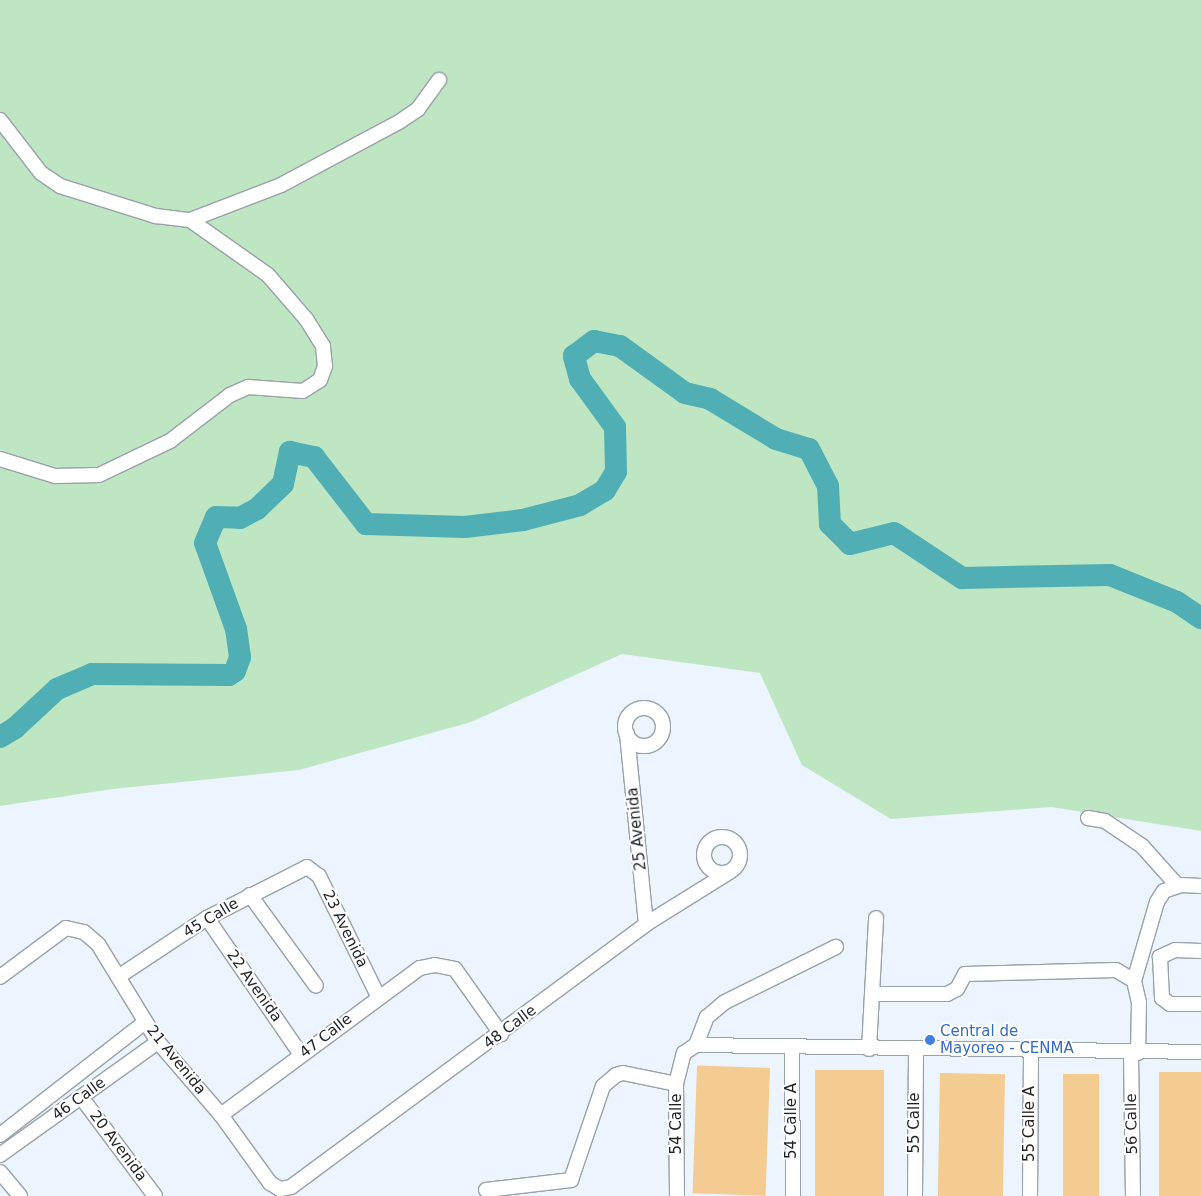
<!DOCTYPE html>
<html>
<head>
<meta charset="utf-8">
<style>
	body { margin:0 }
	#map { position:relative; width:1201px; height:1196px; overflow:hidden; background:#ecf4fd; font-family:"DejaVu Sans",sans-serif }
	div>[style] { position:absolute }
	.green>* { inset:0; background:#bfe6c3 }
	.river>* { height:22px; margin:-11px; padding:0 11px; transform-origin:11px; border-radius:11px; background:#50afb5 }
	.building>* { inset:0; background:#f4cb90; transform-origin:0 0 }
	.roads { filter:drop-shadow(1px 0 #99a1a9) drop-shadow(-1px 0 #99a1a9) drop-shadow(0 1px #99a1a9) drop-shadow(0 -1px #99a1a9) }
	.minor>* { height:14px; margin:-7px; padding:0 7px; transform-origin:7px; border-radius:7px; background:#fff }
	.minor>.ring { margin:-7px; padding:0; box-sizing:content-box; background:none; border:14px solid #fff; border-radius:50% }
	.dots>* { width:14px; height:14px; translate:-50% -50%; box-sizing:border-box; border:2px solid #fff; border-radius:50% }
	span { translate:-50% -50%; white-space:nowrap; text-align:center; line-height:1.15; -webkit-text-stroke:4px #fff; paint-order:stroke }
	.street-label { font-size:15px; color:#1e2124 }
	.shop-label { font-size:15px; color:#366cbe }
	.left { translate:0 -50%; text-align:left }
</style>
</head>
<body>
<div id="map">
	<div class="green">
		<div style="clip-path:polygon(0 0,1201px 0,1201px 831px,1051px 807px,891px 819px,802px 765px,760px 673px,622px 654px,471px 722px,299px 770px,113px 789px,0 806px)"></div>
	</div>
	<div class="river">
		<div style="left:0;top:737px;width:17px;rotate:-31deg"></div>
		<div style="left:15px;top:728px;width:57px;rotate:-42.9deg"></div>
		<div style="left:57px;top:689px;width:38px;rotate:-23deg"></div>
		<div style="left:92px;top:674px;width:137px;rotate:0.4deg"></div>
		<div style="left:229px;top:675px;width:7px;rotate:-34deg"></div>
		<div style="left:235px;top:671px;width:15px;rotate:-70deg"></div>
		<div style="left:240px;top:657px;width:28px;rotate:-98deg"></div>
		<div style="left:236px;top:629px;width:91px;rotate:-109.8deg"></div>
		<div style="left:205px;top:543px;width:28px;rotate:-67deg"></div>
		<div style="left:216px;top:517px;width:24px;rotate:2deg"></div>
		<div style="left:240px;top:518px;width:19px;rotate:-28deg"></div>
		<div style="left:257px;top:509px;width:36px;rotate:-44deg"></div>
		<div style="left:283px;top:484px;width:33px;rotate:-78deg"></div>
		<div style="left:290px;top:452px;width:25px;rotate:12deg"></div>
		<div style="left:314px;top:457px;width:85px;rotate:52.2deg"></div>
		<div style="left:366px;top:524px;width:99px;rotate:1.7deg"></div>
		<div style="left:465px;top:527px;width:58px;rotate:-6.9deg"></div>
		<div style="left:523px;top:520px;width:59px;rotate:-14.7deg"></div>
		<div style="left:580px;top:505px;width:29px;rotate:-31deg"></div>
		<div style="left:605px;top:490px;width:21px;rotate:-59deg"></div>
		<div style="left:616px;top:472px;width:45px;rotate:-91.3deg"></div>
		<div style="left:615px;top:427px;width:59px;rotate:-126.1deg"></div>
		<div style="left:580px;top:379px;width:24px;rotate:-105deg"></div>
		<div style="left:574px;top:356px;width:25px;rotate:-37deg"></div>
		<div style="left:594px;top:341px;width:26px;rotate:11deg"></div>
		<div style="left:620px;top:346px;width:80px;rotate:35.9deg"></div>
		<div style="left:685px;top:393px;width:26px;rotate:13deg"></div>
		<div style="left:710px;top:399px;width:77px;rotate:31.2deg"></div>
		<div style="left:776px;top:439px;width:34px;rotate:17deg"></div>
		<div style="left:809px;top:449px;width:42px;rotate:62.8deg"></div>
		<div style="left:828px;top:486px;width:38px;rotate:87deg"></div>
		<div style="left:830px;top:524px;width:28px;rotate:45deg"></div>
		<div style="left:850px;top:544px;width:45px;rotate:-14deg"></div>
		<div style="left:894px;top:533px;width:82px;rotate:33.5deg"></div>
		<div style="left:962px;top:578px;width:148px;rotate:-1.2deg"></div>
		<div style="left:1110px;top:575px;width:72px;rotate:21.9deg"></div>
		<div style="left:1177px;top:602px;width:29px;rotate:34deg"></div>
	</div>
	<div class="building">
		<div style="left:770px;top:1068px;width:128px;height:73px;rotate:92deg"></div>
		<div style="left:815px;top:1070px;width:69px;height:126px"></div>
		<div style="left:1159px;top:1072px;width:42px;height:124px"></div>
		<div style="left:940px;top:1073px;width:65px;height:123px;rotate:1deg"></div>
		<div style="left:1099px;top:1074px;width:122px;height:36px;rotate:90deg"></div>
	</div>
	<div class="roads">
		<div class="minor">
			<div style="left:0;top:120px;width:67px;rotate:52.3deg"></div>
			<div style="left:41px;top:173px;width:23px;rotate:34deg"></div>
			<div style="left:60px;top:186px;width:101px;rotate:17.4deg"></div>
			<div style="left:156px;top:216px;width:34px;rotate:7deg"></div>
			<div style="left:190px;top:220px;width:97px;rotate:-21deg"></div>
			<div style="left:281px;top:185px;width:134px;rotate:-28.1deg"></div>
			<div style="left:399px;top:122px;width:23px;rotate:-34deg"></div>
			<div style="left:418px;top:109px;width:36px;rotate:-54deg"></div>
			<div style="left:0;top:459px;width:58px;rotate:17.2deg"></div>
			<div style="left:55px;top:476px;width:44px;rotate:-1.3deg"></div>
			<div style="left:99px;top:475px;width:79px;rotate:-25.6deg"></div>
			<div style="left:170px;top:441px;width:76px;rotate:-37.5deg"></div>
			<div style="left:230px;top:395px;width:20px;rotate:-24deg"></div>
			<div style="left:248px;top:387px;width:55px;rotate:4.2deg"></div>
			<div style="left:303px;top:391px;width:20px;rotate:-33deg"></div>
			<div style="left:320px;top:380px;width:15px;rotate:-70deg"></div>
			<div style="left:325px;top:366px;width:20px;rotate:-96deg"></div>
			<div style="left:323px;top:346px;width:32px;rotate:-122deg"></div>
			<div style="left:306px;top:319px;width:58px;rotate:-130.8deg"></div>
			<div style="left:268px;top:275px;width:95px;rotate:-144.8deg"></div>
			<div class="ring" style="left:625px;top:708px;width:24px;height:24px"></div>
			<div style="left:627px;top:734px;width:191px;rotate:84.3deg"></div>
			<div style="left:1088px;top:818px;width:17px;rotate:10deg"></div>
			<div style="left:1105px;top:821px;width:45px;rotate:34deg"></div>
			<div style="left:1142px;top:846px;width:52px;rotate:48.1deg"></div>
			<div class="ring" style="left:704px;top:837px;width:22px;height:22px"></div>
			<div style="left:250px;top:895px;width:112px;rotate:54deg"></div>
			<div style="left:207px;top:918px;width:166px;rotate:55.5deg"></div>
			<div style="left:1201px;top:951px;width:26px;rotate:-178deg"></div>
			<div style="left:1175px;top:950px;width:17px;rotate:155deg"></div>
			<div style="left:1160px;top:957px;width:41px;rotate:87.2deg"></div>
			<div style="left:1162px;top:998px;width:10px;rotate:37deg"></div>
			<div style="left:1170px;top:1004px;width:31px"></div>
			<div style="left:0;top:977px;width:82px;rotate:-36.6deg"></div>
			<div style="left:66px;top:928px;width:18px;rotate:13deg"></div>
			<div style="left:84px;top:932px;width:18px;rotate:41deg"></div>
			<div style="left:98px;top:944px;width:115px;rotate:58.5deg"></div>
			<div style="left:158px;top:1042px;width:96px;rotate:49.2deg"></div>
			<div style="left:221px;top:1115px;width:84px;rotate:54.2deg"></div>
			<div style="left:270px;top:1183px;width:12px;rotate:31deg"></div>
			<div style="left:280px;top:1189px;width:11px;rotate:-10deg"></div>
			<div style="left:291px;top:1187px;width:442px;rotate:-36.5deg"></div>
			<div style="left:646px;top:924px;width:100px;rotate:-31.9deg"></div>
			<div style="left:118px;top:977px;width:107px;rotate:-33.5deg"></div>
			<div style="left:207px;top:918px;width:112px;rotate:-27deg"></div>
			<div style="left:307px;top:867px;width:15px;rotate:37deg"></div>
			<div style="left:319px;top:876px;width:134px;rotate:63.8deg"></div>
			<div style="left:1134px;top:981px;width:82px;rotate:-73.8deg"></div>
			<div style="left:1157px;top:902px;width:13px;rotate:-58deg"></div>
			<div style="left:1164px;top:891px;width:18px;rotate:-19deg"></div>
			<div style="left:1181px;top:885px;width:20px;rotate:3deg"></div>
			<div style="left:872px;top:994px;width:75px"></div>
			<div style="left:947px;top:994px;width:11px;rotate:-27deg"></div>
			<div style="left:957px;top:989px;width:17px;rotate:-62deg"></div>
			<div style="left:965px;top:974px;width:151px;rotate:-1.5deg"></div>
			<div style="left:1116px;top:970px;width:21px;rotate:31deg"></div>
			<div style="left:1134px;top:981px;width:22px;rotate:77deg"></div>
			<div style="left:1139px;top:1002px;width:51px;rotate:91.1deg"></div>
			<div style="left:696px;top:1045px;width:30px;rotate:-69deg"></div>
			<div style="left:707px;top:1017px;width:23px;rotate:-40deg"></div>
			<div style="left:725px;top:1002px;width:124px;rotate:-26.4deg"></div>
			<div style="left:792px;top:1047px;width:149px;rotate:89.6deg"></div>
			<div style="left:869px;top:1049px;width:131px;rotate:-86.9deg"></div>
			<div style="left:1131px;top:1053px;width:143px;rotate:89.2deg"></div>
			<div style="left:81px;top:1097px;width:124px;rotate:53.2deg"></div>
			<div style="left:221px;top:1115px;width:247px;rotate:-36.5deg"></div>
			<div style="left:420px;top:968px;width:15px;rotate:-11deg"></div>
			<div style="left:435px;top:965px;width:20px;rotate:11deg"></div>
			<div style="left:455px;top:969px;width:80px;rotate:54.7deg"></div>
			<div style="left:0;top:1135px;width:184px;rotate:-37.9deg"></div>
			<div style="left:0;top:1155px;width:194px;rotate:-35.6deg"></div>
			<div style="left:0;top:1172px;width:31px;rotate:50deg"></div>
			<div style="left:486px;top:1190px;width:86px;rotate:-6.7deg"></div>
			<div style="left:571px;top:1180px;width:99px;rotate:-71.2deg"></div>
			<div style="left:603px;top:1086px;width:17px;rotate:-40deg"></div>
			<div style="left:616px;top:1075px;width:7px;rotate:-16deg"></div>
			<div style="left:623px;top:1073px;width:54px;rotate:11.7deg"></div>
			<div style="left:677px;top:1196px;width:112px;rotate:-90.5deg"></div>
			<div style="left:676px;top:1084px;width:32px;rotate:-76deg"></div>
			<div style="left:684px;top:1053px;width:14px;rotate:-34deg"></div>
			<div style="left:696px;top:1045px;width:505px;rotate:0.79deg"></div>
			<div style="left:915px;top:1196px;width:145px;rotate:-89.6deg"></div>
			<div style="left:1030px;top:1196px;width:145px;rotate:-89.6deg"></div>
		</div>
	</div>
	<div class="dots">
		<div style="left:930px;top:1040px;background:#3f7fe0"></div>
	</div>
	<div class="street-label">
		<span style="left:637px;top:829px;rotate:-96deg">25 Avenida</span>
		<span style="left:211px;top:918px;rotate:-31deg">45 Calle</span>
		<span style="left:345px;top:929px;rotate:64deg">23 Avenida</span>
		<span style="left:254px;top:986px;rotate:55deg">22 Avenida</span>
		<span style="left:510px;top:1027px;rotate:-37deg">48 Calle</span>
		<span style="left:326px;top:1036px;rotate:-38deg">47 Calle</span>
		<span style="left:176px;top:1060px;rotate:51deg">21 Avenida</span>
		<span style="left:79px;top:1099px;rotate:-36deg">46 Calle</span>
		<span style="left:792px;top:1121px;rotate:-90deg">54 Calle A</span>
		<span style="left:915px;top:1123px;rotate:-90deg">55 Calle</span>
		<span style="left:677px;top:1124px;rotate:-90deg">54 Calle</span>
		<span style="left:1030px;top:1124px;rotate:-90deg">55 Calle A</span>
		<span style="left:1132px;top:1124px;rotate:-91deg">56 Calle</span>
		<span style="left:118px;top:1146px;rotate:53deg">20 Avenida</span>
	</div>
	<div class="shop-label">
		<span class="left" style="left:940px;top:1040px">Central de<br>Mayoreo - CENMA</span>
	</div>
</div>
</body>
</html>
